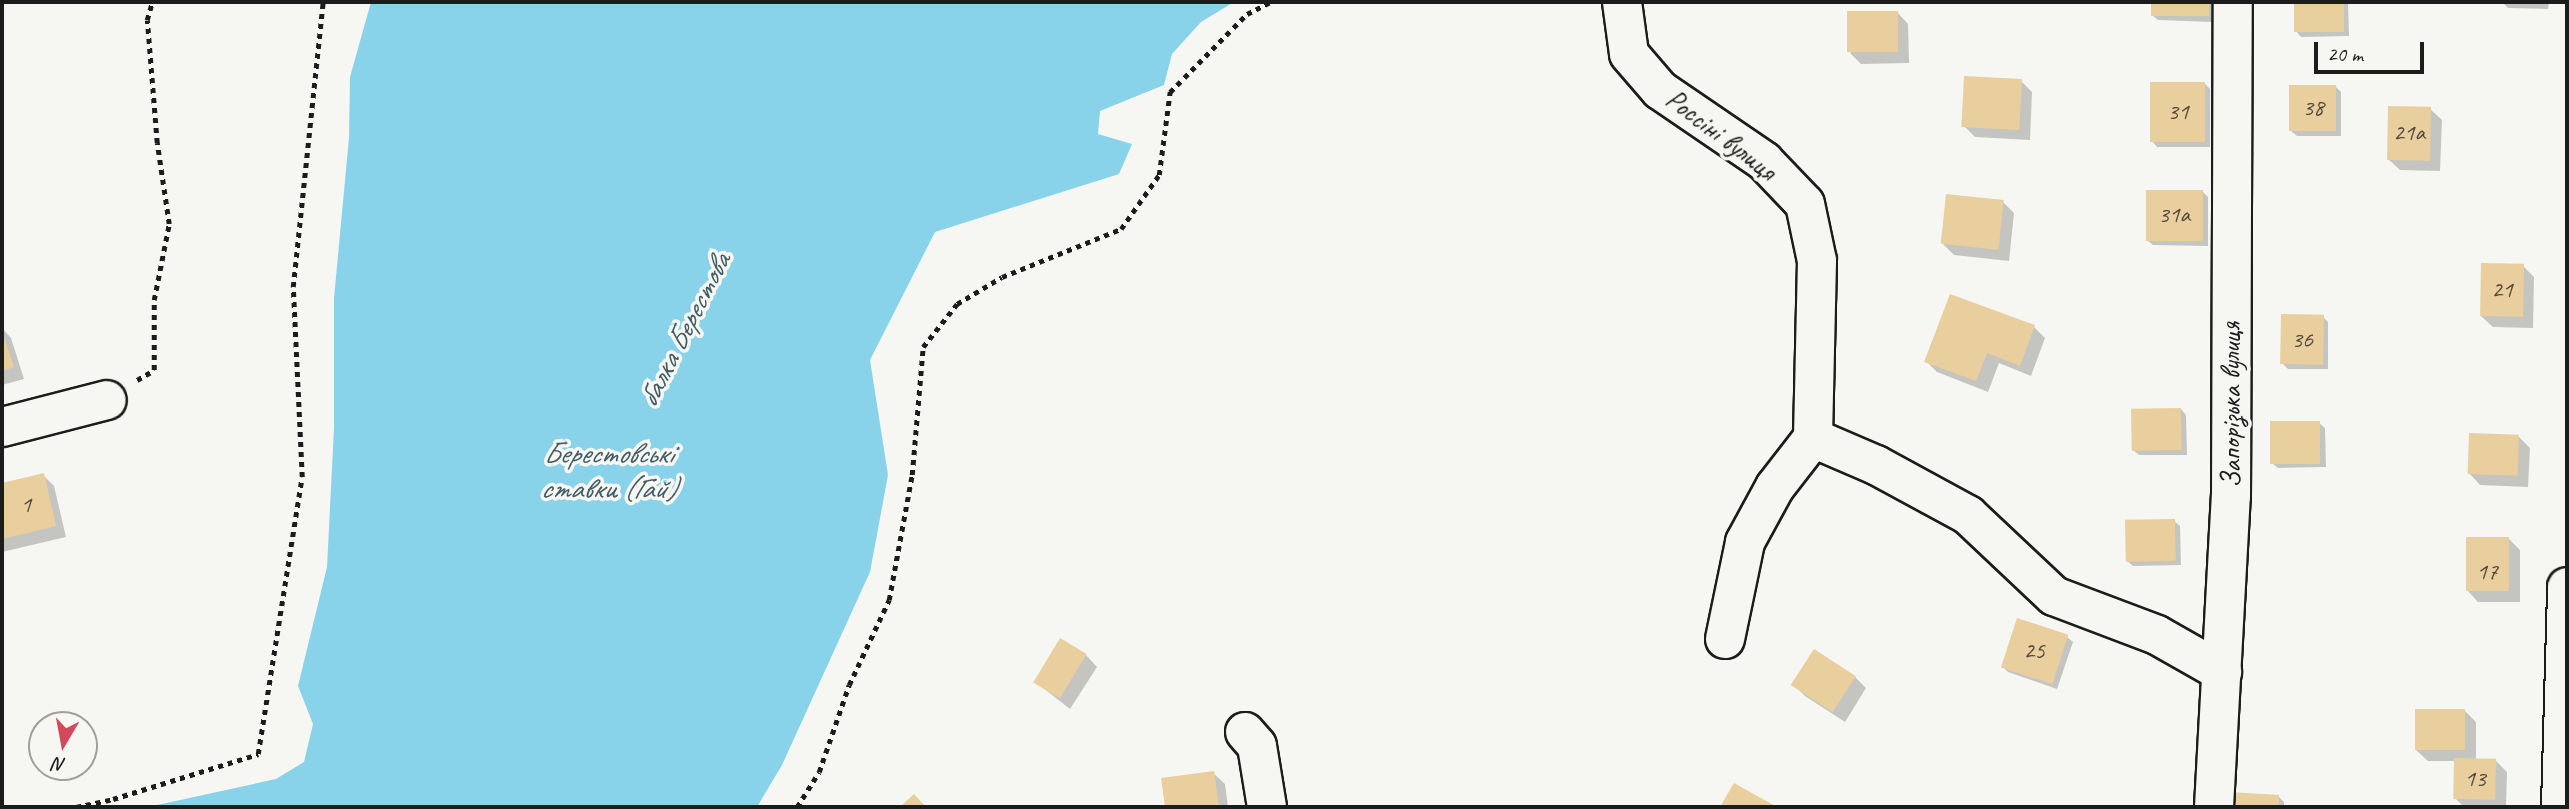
<!DOCTYPE html>
<html>
<head>
<meta charset="utf-8">
<style>
	body { margin:0 }
	#map { position:relative; width:2569px; height:809px; overflow:hidden; background:#f6f6f2; font-family:Caveat,sans-serif }
	div>[style] { position:absolute }
	.water>* { inset:0; background:#88d3e9 }
	.shadow>* { inset:0; background:#0003 }
	.building>* { inset:0; background:#eacf9e; transform-origin:0 0 }
	.path>* { height:4.5px; margin-top:-2.25px; transform-origin:0; background:repeating-linear-gradient(90deg,#1c1c1c 0 5px,transparent 0 10px) }
	.roads { filter:drop-shadow(2px 0 #1c1c1c) drop-shadow(-2px 0 #1c1c1c) drop-shadow(0 2px #1c1c1c) drop-shadow(0 -2px #1c1c1c) }
	.minor>* { height:38px; margin:-19px; padding:0 19px; transform-origin:19px; border-radius:19px; background:#f6f6f2 }
	span { translate:-50% -50%; white-space:nowrap; text-align:center; line-height:1.15; -webkit-text-stroke:7px #f6f6f2; paint-order:stroke }
	.number-label { font-size:24px; color:#50493c }
	.number-label span { -webkit-text-stroke-width:0 }
	.street-label { font-size:28px; color:#1c1c1c }
	.water-label { font-size:30px; color:#425c64; font-style:italic }
	.frame { position:absolute; inset:0; border:4px solid #1c1c1c; pointer-events:none }
	.north { position:absolute; left:28px; top:711px; width:70px; height:70px; box-sizing:border-box; background:#f6f6f2; border:2px solid #9f9f9c; border-radius:50%; rotate:190deg; font-size:19px; font-weight:700; line-height:28px; text-align:center; color:#1c1c1c }
	.north::after { content:''; display:block; margin:auto; width:24px; height:32px; background:#d1495b; clip-path:polygon(50% 0,100% 100%,50% 72%,0 100%) }
	.scale { position:absolute; left:2314px; top:42px; width:110px; height:32px; box-sizing:border-box; border:4px solid #1c1c1c; border-top:0; padding-left:9px; font-size:21px; line-height:24px; white-space:nowrap; color:#1c1c1c; -webkit-text-stroke:5px #f6f6f2; paint-order:stroke }
</style>
</head>
<body>
<div id="map">
	<div class="water">
		<div style="clip-path:polygon(371px 2px,1234px 2px,1201px 22px,1172px 54px,1164px 85px,1100px 111px,1098px 134px,1132px 144px,1119px 174px,935px 232px,870px 360px,888px 475px,870px 572px,782px 765px,757px 807px,148px 807px,276px 779px,304px 762px,313px 724px,298px 686px,327px 567px,334px 428px,334px 298px,349px 138px,350px 77px)"></div>
	</div>
	<div class="shadow">
		<div style="clip-path:polygon(2153px 2px,2214px 2px,2213px 22px,2158px 20px,2152px 15px)"></div>
		<div style="clip-path:polygon(2295px 2px,2348px 2px,2349px 36px,2301px 37px,2296px 31px)"></div>
		<div style="clip-path:polygon(2502px 2px,2549px 2px,2548px 9px,2508px 8px)"></div>
		<div style="clip-path:polygon(1897px 12px,1908px 24px,1909px 63px,1861px 64px,1850px 53px)"></div>
		<div style="clip-path:polygon(2021px 81px,2032px 92px,2030px 140px,1975px 137px,1964px 126px)"></div>
		<div style="clip-path:polygon(2205px 84px,2210px 89px,2210px 147px,2157px 147px,2152px 141px)"></div>
		<div style="clip-path:polygon(2336px 87px,2341px 92px,2341px 136px,2297px 136px,2291px 131px)"></div>
		<div style="clip-path:polygon(2430px 109px,2442px 120px,2440px 171px,2400px 170px,2388px 159px)"></div>
		<div style="clip-path:polygon(2203px 192px,2208px 197px,2208px 246px,2153px 245px,2147px 240px)"></div>
		<div style="clip-path:polygon(2003px 202px,2014px 213px,2009px 261px,1954px 255px,1943px 244px)"></div>
		<div style="clip-path:polygon(2523px 266px,2534px 277px,2533px 328px,2493px 327px,2481px 316px)"></div>
		<div style="clip-path:polygon(2323px 317px,2328px 322px,2328px 369px,2288px 369px,2283px 364px)"></div>
		<div style="clip-path:polygon(2034px 327px,2045px 338px,2031px 376px,1999px 363px,1988px 392px,1937px 372px,1926px 361px)"></div>
		<div style="clip-path:polygon(2px 328px,11px 338px,24px 379px,2px 385px)"></div>
		<div style="clip-path:polygon(2181px 409px,2186px 415px,2187px 455px,2139px 455px,2133px 450px)"></div>
		<div style="clip-path:polygon(2319px 423px,2325px 428px,2326px 467px,2278px 468px,2272px 463px)"></div>
		<div style="clip-path:polygon(2519px 437px,2530px 448px,2528px 487px,2480px 485px,2469px 473px)"></div>
		<div style="clip-path:polygon(43px 475px,54px 486px,66px 537px,2px 552px,2px 485px)"></div>
		<div style="clip-path:polygon(2174px 521px,2180px 526px,2181px 565px,2133px 566px,2127px 561px)"></div>
		<div style="clip-path:polygon(2509px 539px,2520px 550px,2520px 602px,2478px 602px,2467px 590px)"></div>
		<div style="clip-path:polygon(2067px 637px,2073px 642px,2057px 689px,2008px 672px,2003px 667px)"></div>
		<div style="clip-path:polygon(1086px 655px,1097px 667px,1070px 709px,1034px 681px)"></div>
		<div style="clip-path:polygon(1855px 677px,1866px 688px,1845px 722px,1805px 696px,1794px 685px)"></div>
		<div style="clip-path:polygon(2465px 711px,2476px 722px,2476px 760px,2496px 761px,2507px 772px,2506px 807px,2464px 807px,2455px 798px,2456px 761px,2428px 761px,2416px 750px)"></div>
		<div style="clip-path:polygon(1213px 773px,1225px 784px,1228px 807px,1167px 807px,1163px 780px)"></div>
		<div style="clip-path:polygon(2279px 797px,2284px 802px,2284px 807px,2230px 807px)"></div>
	</div>
	<div class="building">
		<div style="left:2151px;top:2px;width:58px;height:14px"></div>
		<div style="left:2294px;top:2px;width:50px;height:30px"></div>
		<div style="left:1898px;top:11px;width:41px;height:51px;rotate:90deg"></div>
		<div style="left:1964px;top:76px;width:58px;height:51px;rotate:3deg"></div>
		<div style="left:2205px;top:82px;width:60px;height:55px;rotate:90deg"></div>
		<div style="left:2289px;top:85px;width:47px;height:46px"></div>
		<div style="left:2388px;top:106px;width:43px;height:54px;rotate:1deg"></div>
		<div style="left:2146px;top:190px;width:57px;height:51px"></div>
		<div style="left:1946px;top:194px;width:58px;height:50px;rotate:6deg"></div>
		<div style="left:2481px;top:263px;width:43px;height:53px;rotate:1deg"></div>
		<div style="clip-path:polygon(1950px 294px,2035px 325px,2020px 366px,1987px 353px,1976px 381px,1924px 362px)"></div>
		<div style="left:2281px;top:314px;width:43px;height:50px;rotate:1deg"></div>
		<div style="clip-path:polygon(2px 331px,14px 367px,2px 371px)"></div>
		<div style="left:2181px;top:408px;width:42px;height:50px;rotate:89deg"></div>
		<div style="left:2270px;top:421px;width:50px;height:43px"></div>
		<div style="left:2469px;top:433px;width:50px;height:41px;rotate:2deg"></div>
		<div style="clip-path:polygon(44px 473px,56px 526px,2px 539px,2px 483px)"></div>
		<div style="left:2175px;top:519px;width:42px;height:50px;rotate:89deg"></div>
		<div style="left:2466px;top:537px;width:43px;height:54px"></div>
		<div style="left:2017px;top:618px;width:54px;height:52px;rotate:18deg"></div>
		<div style="left:1060px;top:638px;width:31px;height:52px;rotate:31deg"></div>
		<div style="left:1814px;top:649px;width:50px;height:43px;rotate:33deg"></div>
		<div style="left:2415px;top:709px;width:50px;height:41px"></div>
		<div style="left:2454px;top:758px;width:42px;height:41px;rotate:1deg"></div>
		<div style="clip-path:polygon(1214px 771px,1219px 807px,1165px 807px,1161px 778px)"></div>
		<div style="clip-path:polygon(1734px 783px,1777px 807px,1720px 807px)"></div>
		<div style="clip-path:polygon(2229px 792px,2279px 795px,2279px 807px,2228px 807px)"></div>
		<div style="clip-path:polygon(914px 794px,926px 807px,900px 807px)"></div>
	</div>
	<div class="path">
		<div style="left:137px;top:380px;width:20px;rotate:-30deg"></div>
		<div style="left:154px;top:370px;width:70px;rotate:-90deg"></div>
		<div style="left:154px;top:300px;width:77px;rotate:-78.8deg"></div>
		<div style="left:169px;top:224px;width:82px;rotate:-98.4deg"></div>
		<div style="left:157px;top:143px;width:123px;rotate:-94.6deg"></div>
		<div style="left:147px;top:20px;width:19px;rotate:-74deg"></div>
		<div style="left:76px;top:807px;width:38px;rotate:-12deg"></div>
		<div style="left:113px;top:799px;width:152px;rotate:-17.2deg"></div>
		<div style="left:258px;top:754px;width:280px;rotate:-81deg"></div>
		<div style="left:302px;top:477px;width:190px;rotate:-92.7deg"></div>
		<div style="left:293px;top:287px;width:287px;rotate:-84deg"></div>
		<div style="left:797px;top:807px;width:41px;rotate:-57.8deg"></div>
		<div style="left:819px;top:772px;width:92px;rotate:-71deg"></div>
		<div style="left:849px;top:685px;width:94px;rotate:-64.8deg"></div>
		<div style="left:889px;top:600px;width:127px;rotate:-79.6deg"></div>
		<div style="left:912px;top:475px;width:128px;rotate:-85.1deg"></div>
		<div style="left:923px;top:347px;width:55px;rotate:-51.7deg"></div>
		<div style="left:957px;top:304px;width:52px;rotate:-31deg"></div>
		<div style="left:1002px;top:277px;width:128px;rotate:-22deg"></div>
		<div style="left:1121px;top:229px;width:66px;rotate:-54.9deg"></div>
		<div style="left:1159px;top:175px;width:84px;rotate:-82.5deg"></div>
		<div style="left:1170px;top:92px;width:110px;rotate:-45.4deg"></div>
		<div style="left:1247px;top:14px;width:27px;rotate:-27deg"></div>
	</div>
	<div class="roads">
		<div class="minor">
			<div style="left:1622px;top:2px;width:52px;rotate:82.3deg"></div>
			<div style="left:1629px;top:54px;width:48px;rotate:49.3deg"></div>
			<div style="left:1660px;top:90px;width:126px;rotate:34.3deg"></div>
			<div style="left:1764px;top:161px;width:59px;rotate:46.4deg"></div>
			<div style="left:1805px;top:204px;width:58px;rotate:78.1deg"></div>
			<div style="left:1817px;top:261px;width:177px;rotate:91.3deg"></div>
			<div style="left:2px;top:427px;width:108px;rotate:-14.4deg"></div>
			<div style="left:1725px;top:639px;width:99px;rotate:-78.3deg"></div>
			<div style="left:1745px;top:542px;width:63px;rotate:-61.4deg"></div>
			<div style="left:1775px;top:487px;width:62px;rotate:-52.2deg"></div>
			<div style="left:1813px;top:438px;width:69px;rotate:23.2deg"></div>
			<div style="left:1876px;top:465px;width:105px;rotate:28.5deg"></div>
			<div style="left:1968px;top:515px;width:118px;rotate:43.3deg"></div>
			<div style="left:2054px;top:596px;width:110px;rotate:20.7deg"></div>
			<div style="left:2157px;top:635px;width:75px;rotate:29.6deg"></div>
			<div style="left:1245px;top:732px;width:18px;rotate:49deg"></div>
			<div style="left:1257px;top:746px;width:62px;rotate:80.7deg"></div>
			<div style="left:2214px;top:807px;width:311px;rotate:-86.9deg"></div>
			<div style="left:2231px;top:496px;width:494px;rotate:-89.8deg"></div>
			<div style="left:2561px;top:807px;width:220px;rotate:-88.4deg"></div>
		</div>
	</div>
	<div class="number-label">
		<span style="left:2313px;top:108px">38</span>
		<span style="left:2178px;top:112px">31</span>
		<span style="left:2409px;top:133px">21а</span>
		<span style="left:2174px;top:215px">31а</span>
		<span style="left:2502px;top:290px">21</span>
		<span style="left:2302px;top:340px">36</span>
		<span style="left:26px;top:505px">1</span>
		<span style="left:2487px;top:572px">17</span>
		<span style="left:2034px;top:651px">25</span>
		<span style="left:2475px;top:779px">13</span>
	</div>
	<div class="street-label">
		<span style="left:1721px;top:135px;rotate:37deg">Россіні вулиця</span>
		<span style="left:2231px;top:405px;rotate:-90deg">Запорізька вулиця</span>
	</div>
	<div class="water-label">
		<span style="left:684px;top:330px;rotate:-63deg">балка Берестова</span>
		<span style="left:608px;top:470px">Берестовські<br>ставки (Гай)</span>
	</div>
	<div class="frame"></div>
	<div class="north">N</div>
	<div class="scale">20 m</div>
</div>
</body>
</html>
